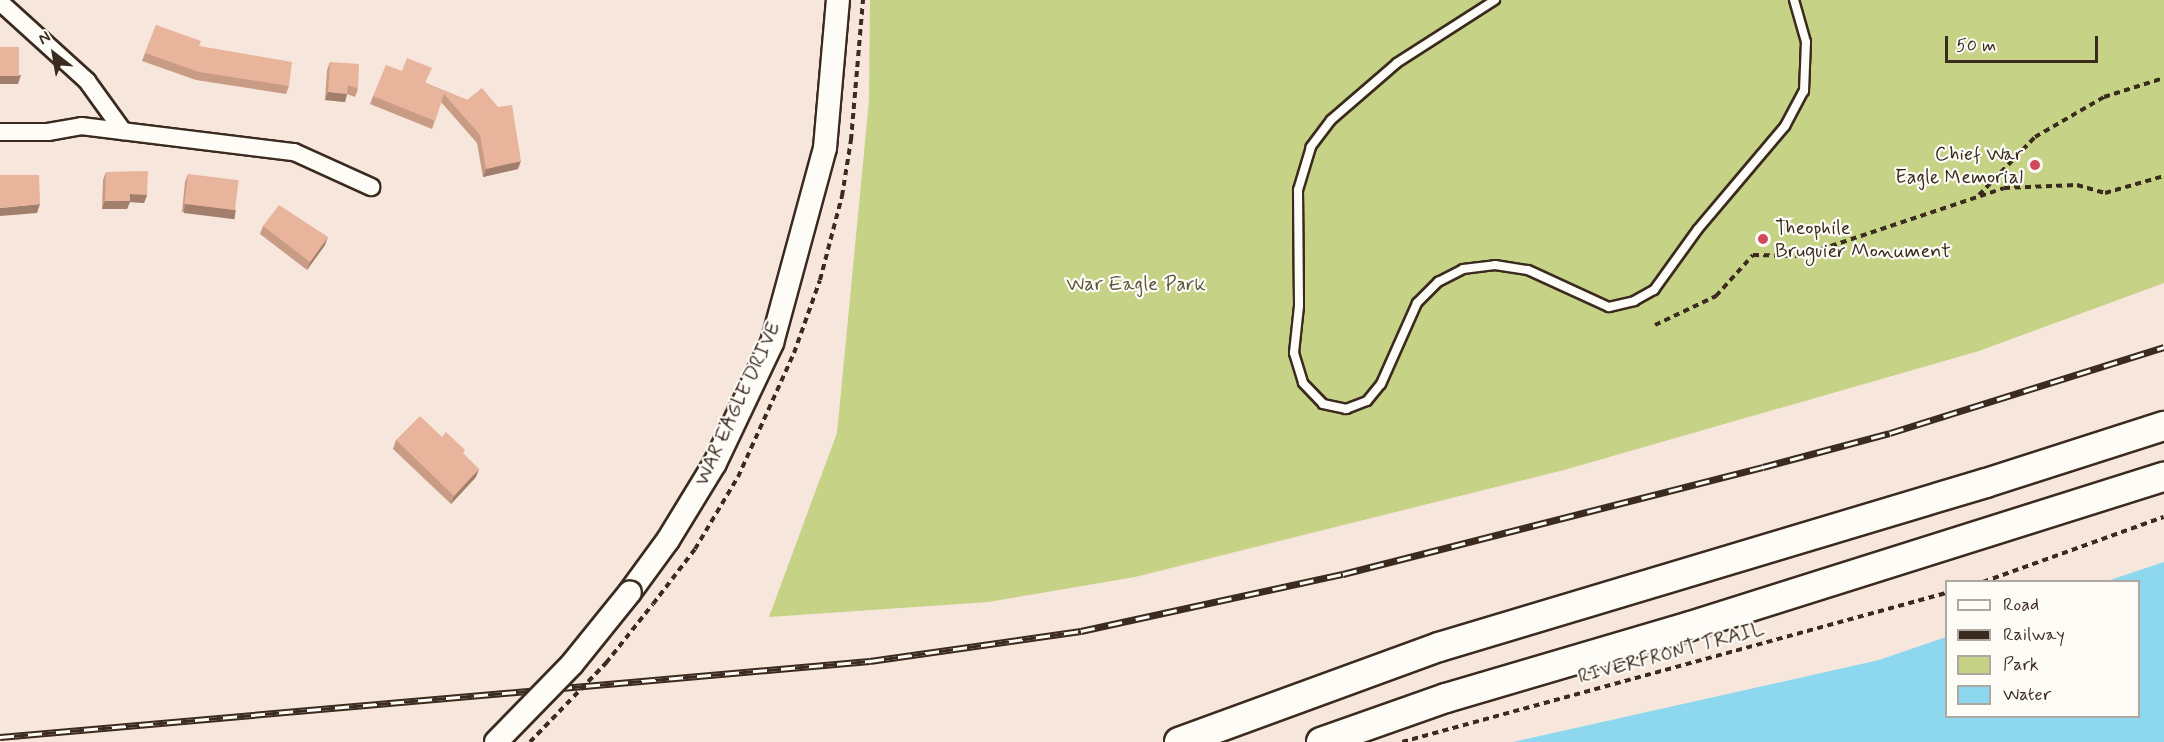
<!DOCTYPE html>
<html>
<head>
<meta charset="utf-8">
<style>
	body { margin:0 }
	#map { position:relative; width:2164px; height:742px; overflow:hidden; background:#f7e6db; font-family:Mynerve,sans-serif }
	div>[style] { position:absolute }
	.green>* { inset:0; background:#c6d285 }
	.water>* { inset:0; background:#8ed8ef }
	.path>* { height:4px; margin-top:-2px; transform-origin:0; background:repeating-linear-gradient(90deg,#3b2a1e 0 6px,transparent 0 10.5px) }
	.roads { filter:drop-shadow(2px 0 #3b2a1e) drop-shadow(-2px 0 #3b2a1e) drop-shadow(0 2px #3b2a1e) drop-shadow(0 -2px #3b2a1e) }
	.service>* { height:8px; margin:-4px; padding:0 4px; transform-origin:4px; border-radius:4px; background:#fdfcf7 }
	.minor>* { height:16px; margin:-8px; padding:0 8px; transform-origin:8px; border-radius:8px; background:#fdfcf7 }
	.secondary>* { height:22px; margin:-11px; padding:0 11px; transform-origin:11px; border-radius:11px; background:#fdfcf7 }
	.motorway>* { height:28px; margin:-14px; padding:0 14px; transform-origin:14px; border-radius:14px; background:#fdfcf7 }
	.rail>* { height:7px; margin-top:-3.5px; transform-origin:0; background:repeating-linear-gradient(90deg,#fdfcf7 0 14px,#3b2a1e 0 28px); box-sizing:border-box; border-block:2px solid #3b2a1e }
	.path-bridge>* { height:4px; margin-top:-2px; transform-origin:0; background:repeating-linear-gradient(90deg,#3b2a1e 0 6px,transparent 0 10.5px) }
	.bridges { filter:drop-shadow(2px 0 #3b2a1e) drop-shadow(-2px 0 #3b2a1e) drop-shadow(0 2px #3b2a1e) drop-shadow(0 -2px #3b2a1e) }
	.secondary-bridge>* { height:22px; margin:-11px; padding:0 11px; transform-origin:11px; border-radius:11px; background:#fdfcf7 }
	.wall>* { inset:0; background:#c89b85 }
	.shaded-wall>* { inset:0; background:#a27e6c; transform-origin:0 0 }
	.building>* { inset:0; background:#e8b49b; transform-origin:0 0 }
	.dots>* { width:16px; height:16px; translate:-50% -50%; box-sizing:border-box; border:3px solid #fdfcf7; border-radius:50% }
	span { translate:-50% -50%; white-space:nowrap; text-align:center; line-height:1.15; -webkit-text-stroke:4.5px #fdfcf7; paint-order:stroke }
	.poi-label { font-size:20px; color:#3b2a1e }
	.right { translate:-100% -50%; text-align:right }
	.left { translate:0 -50%; text-align:left }
	.park-label { font-size:20px; color:#5e5438 }
	.street-label { font-size:20px; color:#3b2a1e }
	.legend { position:absolute; left:1945px; top:580px; width:195px; height:138px; box-sizing:border-box; background:#fdfcf7; border:2px solid #afa8a0; margin:0; padding:8px 10px; list-style:none; font-size:18px; color:#3b2a1e }
	.legend li { display:flex; align-items:center; gap:12px; height:30px }
	.legend b { width:30px; border:2px solid #afa8a0 }
	.north { position:absolute; left:24px; top:24px; width:60px; height:60px; -webkit-text-stroke:4px #fdfcf7; paint-order:stroke; rotate:329deg; font-size:16px; font-weight:700; line-height:24px; text-align:center; color:#3b2a1e }
	.north::after { content:''; display:block; margin:auto; width:21px; height:27px; background:#3b2a1e; clip-path:polygon(50% 0,100% 100%,50% 72%,0 100%) }
	.scale { position:absolute; left:1945px; top:36px; width:153px; height:27px; box-sizing:border-box; border:3px solid #3b2a1e; border-top:0; padding-left:8px; font-size:18px; line-height:21px; white-space:nowrap; color:#3b2a1e; -webkit-text-stroke:4px #fdfcf7; paint-order:stroke }
</style>
</head>
<body>
<div id="map">
	<div class="green">
		<div style="clip-path:polygon(870px 0,2164px 0,2164px 283px,1979px 351px,1564px 470px,1135px 577px,988px 602px,769px 617px,837px 433px,869px 101px)"></div>
	</div>
	<div class="water">
		<div style="clip-path:polygon(2164px 562px,2164px 742px,1513px 742px,1879px 660px,1946px 637px,1946px 716px,2138px 716px,2138px 582px,2107px 581px)"></div>
	</div>
	<div class="path">
		<div style="left:1979px;top:195px;width:81px;rotate:-46deg"></div>
		<div style="left:2035px;top:137px;width:80px;rotate:-30.1deg"></div>
		<div style="left:2104px;top:97px;width:63px;rotate:-17.6deg"></div>
		<div style="left:1655px;top:325px;width:68px;rotate:-25.4deg"></div>
		<div style="left:1716px;top:296px;width:55px;rotate:-47.9deg"></div>
		<div style="left:1753px;top:255px;width:48px;rotate:1.2deg"></div>
		<div style="left:1801px;top:256px;width:214px;rotate:-18.5deg"></div>
		<div style="left:2004px;top:188px;width:73px;rotate:-2.4deg"></div>
		<div style="left:2077px;top:185px;width:29px;rotate:16deg"></div>
		<div style="left:2105px;top:193px;width:61px;rotate:-16.1deg"></div>
		<div style="left:1983px;top:582px;width:192px;rotate:-19.8deg"></div>
		<div style="left:653px;top:604px;width:69px;rotate:-52.6deg"></div>
		<div style="left:695px;top:549px;width:84px;rotate:-59.2deg"></div>
		<div style="left:738px;top:477px;width:136px;rotate:-65.7deg"></div>
		<div style="left:794px;top:353px;width:77px;rotate:-70.4deg"></div>
		<div style="left:820px;top:280px;width:87px;rotate:-75.3deg"></div>
		<div style="left:842px;top:196px;width:57px;rotate:-80.9deg"></div>
		<div style="left:851px;top:140px;width:141px;rotate:-85.1deg"></div>
		<div style="left:1402px;top:742px;width:564px;rotate:-15.32deg"></div>
	</div>
	<div class="roads">
		<div class="service">
			<div style="left:1495px;top:0;width:117px;rotate:147.3deg"></div>
			<div style="left:1397px;top:63px;width:87px;rotate:139.2deg"></div>
			<div style="left:1331px;top:120px;width:34px;rotate:127deg"></div>
			<div style="left:1311px;top:147px;width:45px;rotate:106.8deg"></div>
			<div style="left:1298px;top:190px;width:116px;rotate:89.5deg"></div>
			<div style="left:1299px;top:306px;width:47px;rotate:96.1deg"></div>
			<div style="left:1294px;top:353px;width:31px;rotate:73deg"></div>
			<div style="left:1303px;top:383px;width:29px;rotate:46deg"></div>
			<div style="left:1323px;top:404px;width:24px;rotate:12deg"></div>
			<div style="left:1346px;top:409px;width:22px;rotate:-21deg"></div>
			<div style="left:1367px;top:401px;width:22px;rotate:-51deg"></div>
			<div style="left:1381px;top:384px;width:89px;rotate:-66deg"></div>
			<div style="left:1417px;top:303px;width:30px;rotate:-45deg"></div>
			<div style="left:1438px;top:282px;width:28px;rotate:-27deg"></div>
			<div style="left:1463px;top:269px;width:32px;rotate:-7deg"></div>
			<div style="left:1495px;top:265px;width:33px;rotate:9deg"></div>
			<div style="left:1528px;top:270px;width:89px;rotate:24.6deg"></div>
			<div style="left:1609px;top:307px;width:26px;rotate:-13deg"></div>
			<div style="left:1634px;top:301px;width:23px;rotate:-29deg"></div>
			<div style="left:1654px;top:290px;width:75px;rotate:-54.2deg"></div>
			<div style="left:1698px;top:229px;width:135px;rotate:-49.8deg"></div>
			<div style="left:1785px;top:126px;width:40px;rotate:-62deg"></div>
			<div style="left:1804px;top:91px;width:49px;rotate:-87.7deg"></div>
			<div style="left:1806px;top:42px;width:44px;rotate:-105.9deg"></div>
		</div>
		<div class="minor">
			<div style="left:0;top:2px;width:118px;rotate:42.2deg"></div>
			<div style="left:87px;top:81px;width:62px;rotate:54.2deg"></div>
			<div style="left:0;top:132px;width:48px"></div>
			<div style="left:48px;top:132px;width:34px;rotate:-10deg"></div>
			<div style="left:81px;top:126px;width:215px;rotate:7deg"></div>
			<div style="left:294px;top:152px;width:85px;rotate:24.4deg"></div>
		</div>
		<div class="secondary">
			<div style="left:630px;top:592px;width:64px;rotate:-53.8deg"></div>
			<div style="left:668px;top:540px;width:90px;rotate:-58.6deg"></div>
			<div style="left:715px;top:463px;width:133px;rotate:-64.6deg"></div>
			<div style="left:772px;top:343px;width:202px;rotate:-74.8deg"></div>
			<div style="left:825px;top:148px;width:149px;rotate:-85deg"></div>
		</div>
		<div class="motorway">
			<div style="left:1179px;top:742px;width:277px;rotate:-20.1deg"></div>
			<div style="left:1439px;top:647px;width:571px;rotate:-16.69deg"></div>
			<div style="left:1986px;top:483px;width:187px;rotate:-17.8deg"></div>
			<div style="left:1321px;top:742px;width:133px;rotate:-19.4deg"></div>
			<div style="left:1446px;top:698px;width:254px;rotate:-16.4deg"></div>
			<div style="left:1690px;top:626px;width:497px;rotate:-17.5deg"></div>
		</div>
	</div>
	<div class="rail">
		<div style="left:0;top:737px;width:873px;rotate:-4.99deg"></div>
		<div style="left:870px;top:661px;width:213px;rotate:-8.1deg"></div>
		<div style="left:1081px;top:631px;width:268px;rotate:-12.3deg"></div>
		<div style="left:1343px;top:574px;width:433px;rotate:-14.3deg"></div>
		<div style="left:1763px;top:467px;width:131px;rotate:-15deg"></div>
		<div style="left:1890px;top:433px;width:287px;rotate:-17.4deg"></div>
	</div>
	<div class="path-bridge">
		<div style="left:530px;top:742px;width:110px;rotate:-46.1deg"></div>
		<div style="left:606px;top:663px;width:75px;rotate:-51.5deg"></div>
	</div>
	<div class="bridges">
		<div class="secondary-bridge">
			<div style="left:496px;top:742px;width:109px;rotate:-45.7deg"></div>
			<div style="left:572px;top:664px;width:92px;rotate:-51.1deg"></div>
		</div>
	</div>
	<div class="wall">
		<div style="clip-path:polygon(156px 25px,199px 46px,289px 86px,286px 94px,196px 80px,142px 61px)"></div>
		<div style="clip-path:polygon(330px 62px,358px 89px,355px 97px,347px 94px,345px 102px,325px 100px,327px 70px)"></div>
		<div style="clip-path:polygon(402px 71px,426px 83px,467px 100px,518px 169px,483px 177px,477px 143px,441px 102px,432px 129px,370px 104px,373px 96px)"></div>
		<div style="clip-path:polygon(106px 172px,147px 195px,144px 203px,130px 202px,127px 209px,102px 209px,103px 180px)"></div>
		<div style="clip-path:polygon(188px 174px,236px 210px,233px 218px,182px 212px,185px 182px)"></div>
		<div style="clip-path:polygon(263px 226px,325px 245px,307px 270px,260px 234px)"></div>
		<div style="clip-path:polygon(442px 437px,464px 454px,476px 477px,451px 504px,393px 449px,396px 440px)"></div>
	</div>
	<div class="shaded-wall">
		<div style="clip-path:polygon(21px 75px,18px 84px,0 84px,0 76px)"></div>
		<div style="clip-path:polygon(328px 92px,347px 94px,345px 102px,325px 100px)"></div>
		<div style="clip-path:polygon(521px 161px,518px 169px,483px 177px,486px 169px)"></div>
		<div style="clip-path:polygon(130px 194px,147px 195px,144px 203px,130px 202px,127px 209px,102px 209px,105px 201px)"></div>
		<div style="clip-path:polygon(40px 204px,37px 213px,0 216px,0 208px)"></div>
		<div style="left:185px;top:204px;width:51px;height:9px;rotate:7deg"></div>
		<div style="clip-path:polygon(328px 237px,325px 245px,307px 270px,310px 262px)"></div>
		<div style="clip-path:polygon(479px 469px,476px 477px,451px 504px,454px 496px)"></div>
	</div>
	<div class="building">
		<div style="clip-path:polygon(156px 25px,201px 41px,199px 46px,292px 62px,289px 86px,199px 72px,145px 53px)"></div>
		<div style="left:0;top:47px;width:19px;height:29px"></div>
		<div style="clip-path:polygon(407px 58px,432px 68px,425px 83px,467px 100px,482px 88px,498px 107px,512px 105px,521px 161px,486px 169px,480px 135px,444px 94px,435px 121px,373px 96px,386px 65px,402px 71px)"></div>
		<div style="clip-path:polygon(330px 62px,359px 64px,358px 89px,348px 85px,347px 94px,328px 92px)"></div>
		<div style="clip-path:polygon(148px 171px,147px 195px,130px 194px,130px 201px,105px 201px,106px 172px)"></div>
		<div style="left:188px;top:174px;width:51px;height:30px;rotate:7deg"></div>
		<div style="clip-path:polygon(0 175px,39px 175px,40px 204px,0 208px)"></div>
		<div style="clip-path:polygon(279px 205px,328px 237px,310px 262px,263px 226px)"></div>
		<div style="clip-path:polygon(420px 416px,442px 437px,446px 432px,465px 450px,463px 453px,479px 469px,454px 496px,396px 440px)"></div>
	</div>
	<div class="dots">
		<div style="left:2035px;top:165px;background:#d1495b"></div>
		<div style="left:1763px;top:239px;background:#d1495b"></div>
	</div>
	<div class="poi-label">
		<span class="right" style="left:2023px;top:166px">Chief War<br>Eagle Memorial</span>
		<span class="left" style="left:1775px;top:240px">Theophile<br>Bruguier Monument</span>
	</div>
	<div class="park-label">
		<span style="left:1136px;top:284px">War Eagle Park</span>
	</div>
	<div class="street-label">
		<span style="left:738px;top:404px;rotate:-65deg">WAR EAGLE DRIVE</span>
		<span style="left:1671px;top:653px;rotate:-15deg">RIVERFRONT TRAIL</span>
	</div>
	<ul class="legend">
	<li><b style="height:8px;background:#fdfcf7"></b>Road</li>
	<li><b style="height:8px;background:#3b2a1e"></b>Railway</li>
	<li><b style="height:16px;background:#c6d285"></b>Park</li>
	<li><b style="height:16px;background:#8ed8ef"></b>Water</li>
	</ul>
	<div class="north">N</div>
	<div class="scale">50 m</div>
</div>
</body>
</html>
